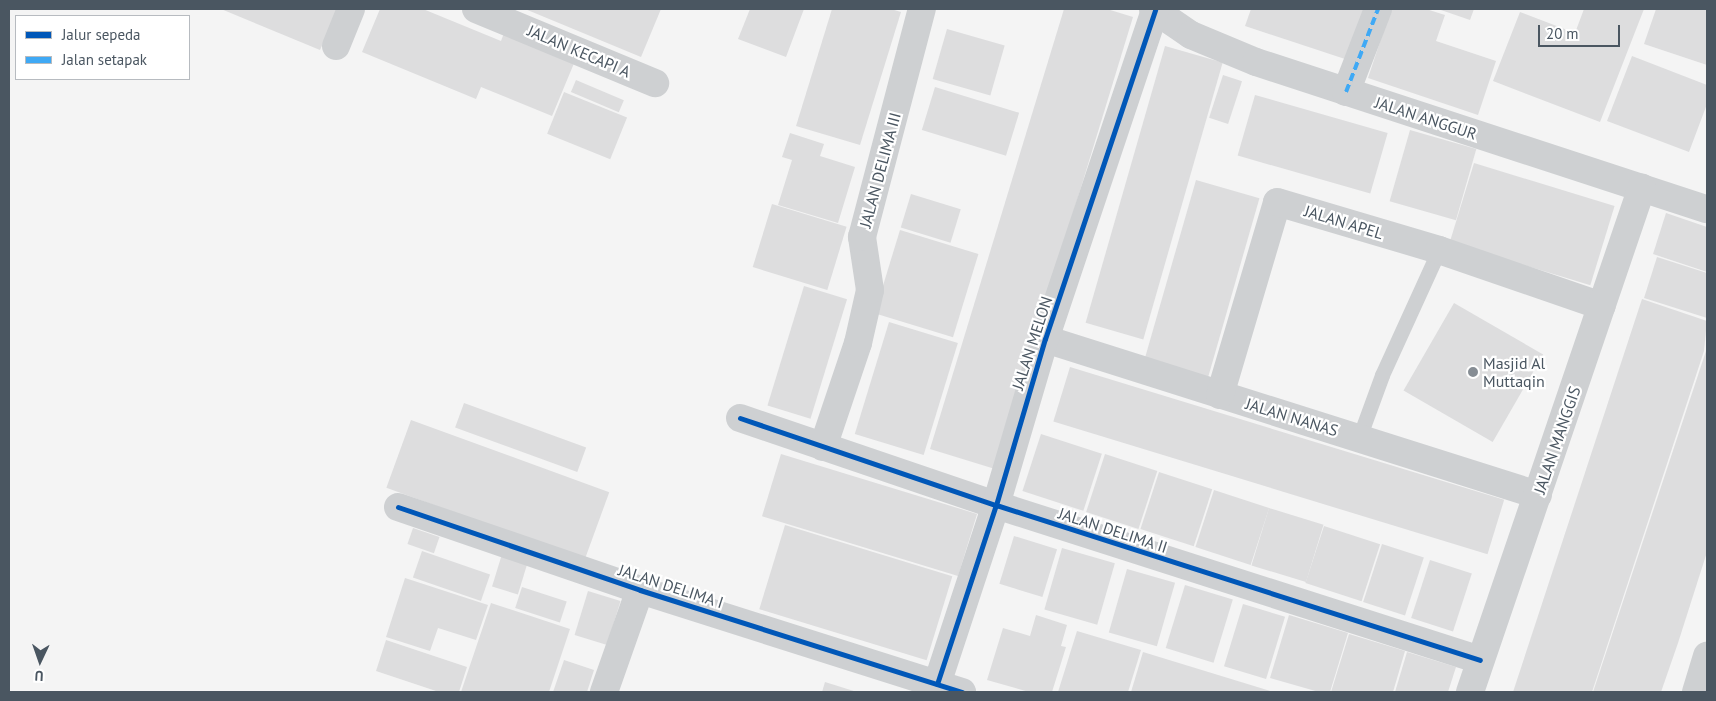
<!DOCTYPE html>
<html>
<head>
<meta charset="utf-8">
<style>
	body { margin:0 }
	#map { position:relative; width:1716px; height:701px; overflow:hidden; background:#f4f4f4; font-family:"PT Sans",sans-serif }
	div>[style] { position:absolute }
	.building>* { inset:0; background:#ddddde; transform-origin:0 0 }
	.lane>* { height:15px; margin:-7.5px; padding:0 7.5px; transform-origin:7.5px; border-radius:7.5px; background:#ced0d2 }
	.street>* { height:28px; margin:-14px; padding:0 14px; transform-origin:14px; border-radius:14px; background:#ced0d2 }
	.quiet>* { height:4px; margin-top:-2px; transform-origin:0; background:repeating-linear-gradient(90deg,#3fa9f5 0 8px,transparent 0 12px) }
	.cycleway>* { height:5px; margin:-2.5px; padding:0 2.5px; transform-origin:2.5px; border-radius:2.5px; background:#0057b8 }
	.dots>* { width:14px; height:14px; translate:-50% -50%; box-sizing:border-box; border:2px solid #fff; border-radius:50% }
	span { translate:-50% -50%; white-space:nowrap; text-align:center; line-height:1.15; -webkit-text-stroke:4.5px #fff; paint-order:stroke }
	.street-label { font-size:16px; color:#4a5661 }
	.poi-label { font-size:16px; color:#4a5661 }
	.left { translate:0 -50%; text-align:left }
	.frame { position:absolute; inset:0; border:10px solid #4a5661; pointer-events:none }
	.legend { position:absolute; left:15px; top:15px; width:175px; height:65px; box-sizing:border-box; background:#fff; border:1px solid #b7bbc0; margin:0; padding:6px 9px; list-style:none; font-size:15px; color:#4a5661 }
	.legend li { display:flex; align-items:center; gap:10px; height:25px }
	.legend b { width:25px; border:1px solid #b7bbc0 }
	.north { position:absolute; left:15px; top:636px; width:50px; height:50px; -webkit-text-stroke:4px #fff; paint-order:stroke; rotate:183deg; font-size:14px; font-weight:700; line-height:20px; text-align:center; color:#4a5661 }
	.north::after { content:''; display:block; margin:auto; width:18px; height:22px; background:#4a5661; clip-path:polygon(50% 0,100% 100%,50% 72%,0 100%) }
	.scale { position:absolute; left:1538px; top:25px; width:82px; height:22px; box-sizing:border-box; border:2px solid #4a5661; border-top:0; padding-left:6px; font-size:15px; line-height:18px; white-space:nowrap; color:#4a5661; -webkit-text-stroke:4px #fff; paint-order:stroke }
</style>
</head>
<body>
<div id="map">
	<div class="building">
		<div style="clip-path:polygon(221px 9px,338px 9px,320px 50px)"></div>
		<div style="clip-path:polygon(380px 9px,423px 9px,501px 41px,504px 33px,575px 61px,552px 116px,481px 87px,476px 99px,362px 52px)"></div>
		<div style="clip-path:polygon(525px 9px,661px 9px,641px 57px)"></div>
		<div style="clip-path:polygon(750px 9px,804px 9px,786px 57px,738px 39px)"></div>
		<div style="clip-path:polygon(832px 9px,891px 9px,901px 12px,860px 145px,796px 126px)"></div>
		<div style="clip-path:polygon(1064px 9px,1107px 9px,1133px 17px,995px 469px,930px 449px)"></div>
		<div style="clip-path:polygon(1251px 9px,1369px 9px,1351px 61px,1245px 26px)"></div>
		<div style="clip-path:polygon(1391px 9px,1426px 9px,1445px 15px,1436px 41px,1496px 61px,1478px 115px,1368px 78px)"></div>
		<div style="clip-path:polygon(1438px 9px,1474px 9px,1470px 20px)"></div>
		<div style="clip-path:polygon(1584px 9px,1644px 9px,1600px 122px,1493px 81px,1520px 12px,1575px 33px)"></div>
		<div style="clip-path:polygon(1656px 9px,1707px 9px,1707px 65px,1644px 44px)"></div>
		<div style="left:947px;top:29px;width:60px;height:52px;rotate:16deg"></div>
		<div style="left:1165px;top:46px;width:60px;height:288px;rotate:16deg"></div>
		<div style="clip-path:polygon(1632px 56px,1707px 85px,1707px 104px,1689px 152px,1607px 121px)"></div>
		<div style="left:1223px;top:75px;width:20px;height:45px;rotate:18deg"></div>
		<div style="left:576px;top:80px;width:52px;height:13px;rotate:23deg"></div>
		<div style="left:935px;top:87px;width:88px;height:45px;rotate:17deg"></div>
		<div style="left:564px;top:92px;width:68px;height:45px;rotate:22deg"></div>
		<div style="left:1255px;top:95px;width:138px;height:63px;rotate:16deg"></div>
		<div style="left:1410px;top:130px;width:69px;height:74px;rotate:16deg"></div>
		<div style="clip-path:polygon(790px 133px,824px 144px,820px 156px,855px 167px,838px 223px,778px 205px,792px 160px,782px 157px)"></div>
		<div style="left:1474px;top:163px;width:147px;height:83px;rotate:17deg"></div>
		<div style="left:1196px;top:180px;width:66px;height:187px;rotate:16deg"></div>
		<div style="left:911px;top:194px;width:52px;height:35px;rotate:17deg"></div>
		<div style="left:772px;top:204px;width:78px;height:66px;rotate:17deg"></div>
		<div style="clip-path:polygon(1666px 213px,1707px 227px,1707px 272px,1653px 254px)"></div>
		<div style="left:900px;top:230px;width:82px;height:87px;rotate:17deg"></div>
		<div style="clip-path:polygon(1657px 257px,1707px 273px,1707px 318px,1644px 298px)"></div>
		<div style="left:804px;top:286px;width:45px;height:125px;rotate:17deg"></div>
		<div style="clip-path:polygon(1642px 299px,1707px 321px,1704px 351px,1592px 692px,1513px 692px)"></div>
		<div style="left:1454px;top:303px;width:103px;height:101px;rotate:30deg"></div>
		<div style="left:889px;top:322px;width:72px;height:117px;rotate:17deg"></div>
		<div style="clip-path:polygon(1707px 348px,1707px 552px,1678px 643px,1661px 692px,1593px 692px)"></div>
		<div style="left:1070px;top:367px;width:454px;height:57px;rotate:17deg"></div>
		<div style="left:464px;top:403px;width:130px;height:26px;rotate:20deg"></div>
		<div style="left:411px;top:420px;width:211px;height:72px;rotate:20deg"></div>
		<div style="left:1041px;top:434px;width:64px;height:60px;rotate:18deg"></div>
		<div style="left:781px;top:454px;width:205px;height:65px;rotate:17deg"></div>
		<div style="left:1105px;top:454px;width:55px;height:61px;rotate:18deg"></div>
		<div style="left:1159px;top:472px;width:56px;height:60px;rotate:18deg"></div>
		<div style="left:1214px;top:490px;width:58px;height:60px;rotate:18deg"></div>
		<div style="left:1269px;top:508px;width:57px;height:60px;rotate:17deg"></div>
		<div style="left:785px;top:525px;width:175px;height:88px;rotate:17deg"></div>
		<div style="left:1324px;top:526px;width:59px;height:60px;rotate:18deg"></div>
		<div style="left:413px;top:528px;width:28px;height:17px;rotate:19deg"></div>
		<div style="left:1014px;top:536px;width:45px;height:50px;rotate:17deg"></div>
		<div style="left:1382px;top:544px;width:44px;height:61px;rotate:18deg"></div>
		<div style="left:1062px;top:548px;width:55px;height:64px;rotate:16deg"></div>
		<div style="left:422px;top:551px;width:72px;height:28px;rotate:19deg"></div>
		<div style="left:502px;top:554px;width:27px;height:34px;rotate:17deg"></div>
		<div style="left:1430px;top:560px;width:44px;height:61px;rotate:18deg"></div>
		<div style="left:1127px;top:569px;width:50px;height:66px;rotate:16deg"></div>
		<div style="clip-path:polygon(405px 578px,488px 605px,476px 640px,438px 628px,430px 651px,386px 637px)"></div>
		<div style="left:1185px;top:585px;width:50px;height:66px;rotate:17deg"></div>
		<div style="left:522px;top:587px;width:47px;height:22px;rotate:18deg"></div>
		<div style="left:588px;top:591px;width:34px;height:46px;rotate:17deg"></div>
		<div style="clip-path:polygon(491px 603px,570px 629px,549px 692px,461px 692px)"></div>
		<div style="left:1243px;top:604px;width:44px;height:65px;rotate:17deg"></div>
		<div style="clip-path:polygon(1036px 615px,1067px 625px,1061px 646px,1066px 647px,1052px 692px,1029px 692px,987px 680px,1003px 628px,1030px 636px)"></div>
		<div style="clip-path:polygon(1289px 615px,1348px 633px,1330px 692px,1319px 692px,1270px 678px)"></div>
		<div style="clip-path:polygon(1077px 631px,1141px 650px,1128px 692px,1058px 692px)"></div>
		<div style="clip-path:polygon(1349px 634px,1405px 651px,1393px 692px,1331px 692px)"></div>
		<div style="clip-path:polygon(386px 640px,467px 667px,459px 692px,439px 692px,376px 671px)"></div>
		<div style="clip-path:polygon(1143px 652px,1274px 692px,1131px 692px)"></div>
		<div style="clip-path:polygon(1407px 652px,1456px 667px,1448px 692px,1395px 692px)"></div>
		<div style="clip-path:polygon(564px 660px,594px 670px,587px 692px,553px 692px)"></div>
		<div style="clip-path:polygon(825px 682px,857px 692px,822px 692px)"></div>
	</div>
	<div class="lane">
		<div style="left:1359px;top:438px;width:67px;rotate:-69.9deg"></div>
		<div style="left:1382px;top:375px;width:137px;rotate:-65.5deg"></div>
	</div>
	<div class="street">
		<div style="left:476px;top:9px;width:194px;rotate:22.5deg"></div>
		<div style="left:1153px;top:9px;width:46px;rotate:34.4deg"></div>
		<div style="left:1191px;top:35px;width:70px;rotate:22.6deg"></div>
		<div style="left:1256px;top:62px;width:474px;rotate:18.1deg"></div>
		<div style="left:336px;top:46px;width:40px;rotate:-68deg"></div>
		<div style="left:1346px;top:92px;width:89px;rotate:-68.9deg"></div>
		<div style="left:1045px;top:339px;width:517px;rotate:17.56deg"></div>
		<div style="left:1220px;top:395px;width:201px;rotate:-73.5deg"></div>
		<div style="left:1277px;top:202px;width:169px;rotate:16.5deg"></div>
		<div style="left:1439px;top:250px;width:172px;rotate:19deg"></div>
		<div style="left:740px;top:418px;width:270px;rotate:18.8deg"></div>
		<div style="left:996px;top:505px;width:508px;rotate:17.76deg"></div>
		<div style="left:823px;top:447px;width:110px;rotate:-71.4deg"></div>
		<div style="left:858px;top:343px;width:54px;rotate:-77.2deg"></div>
		<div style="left:870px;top:290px;width:54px;rotate:-98.6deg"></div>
		<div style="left:862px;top:237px;width:236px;rotate:-75.3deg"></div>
		<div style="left:398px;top:507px;width:256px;rotate:18.9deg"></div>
		<div style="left:640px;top:590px;width:338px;rotate:17.6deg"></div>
		<div style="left:937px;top:684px;width:188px;rotate:-71.8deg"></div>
		<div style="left:996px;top:505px;width:173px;rotate:-73.6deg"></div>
		<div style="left:1045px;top:339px;width:347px;rotate:-71.5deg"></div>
		<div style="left:604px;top:692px;width:108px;rotate:-70.6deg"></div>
		<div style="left:1470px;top:692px;width:533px;rotate:-71.19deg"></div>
		<div style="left:1696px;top:692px;width:38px;rotate:-73deg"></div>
	</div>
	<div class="quiet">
		<div style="left:1346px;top:92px;width:89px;rotate:-68.9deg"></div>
	</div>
	<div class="cycleway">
		<div style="left:740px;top:418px;width:270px;rotate:18.8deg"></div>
		<div style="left:996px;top:505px;width:508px;rotate:17.76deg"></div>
		<div style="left:398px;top:507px;width:256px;rotate:18.9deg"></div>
		<div style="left:640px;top:590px;width:338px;rotate:17.6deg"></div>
		<div style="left:937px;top:684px;width:188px;rotate:-71.8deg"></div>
		<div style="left:996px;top:505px;width:173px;rotate:-73.6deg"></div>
		<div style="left:1045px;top:339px;width:347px;rotate:-71.5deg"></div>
	</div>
	<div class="dots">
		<div style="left:1473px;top:372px;background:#868d94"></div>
	</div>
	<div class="street-label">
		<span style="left:579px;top:51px;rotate:23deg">JALAN KECAPI A</span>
		<span style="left:1426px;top:118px;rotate:18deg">JALAN ANGGUR</span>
		<span style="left:880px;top:170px;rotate:-75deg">JALAN DELIMA III</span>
		<span style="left:1344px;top:222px;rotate:17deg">JALAN APEL</span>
		<span style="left:1032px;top:343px;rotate:-72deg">JALAN MELON</span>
		<span style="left:1292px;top:417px;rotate:17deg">JALAN NANAS</span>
		<span style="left:1557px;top:440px;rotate:-71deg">JALAN MANGGIS</span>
		<span style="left:1113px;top:530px;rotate:18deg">JALAN DELIMA II</span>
		<span style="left:671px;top:586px;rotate:18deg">JALAN DELIMA I</span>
	</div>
	<div class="poi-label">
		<span class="left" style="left:1483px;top:372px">Masjid Al<br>Muttaqin</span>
	</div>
	<div class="frame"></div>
	<ul class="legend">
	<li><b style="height:6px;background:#0057b8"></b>Jalur sepeda</li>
	<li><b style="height:6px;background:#3fa9f5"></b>Jalan setapak</li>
	</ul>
	<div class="north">U</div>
	<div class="scale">20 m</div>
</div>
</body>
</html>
